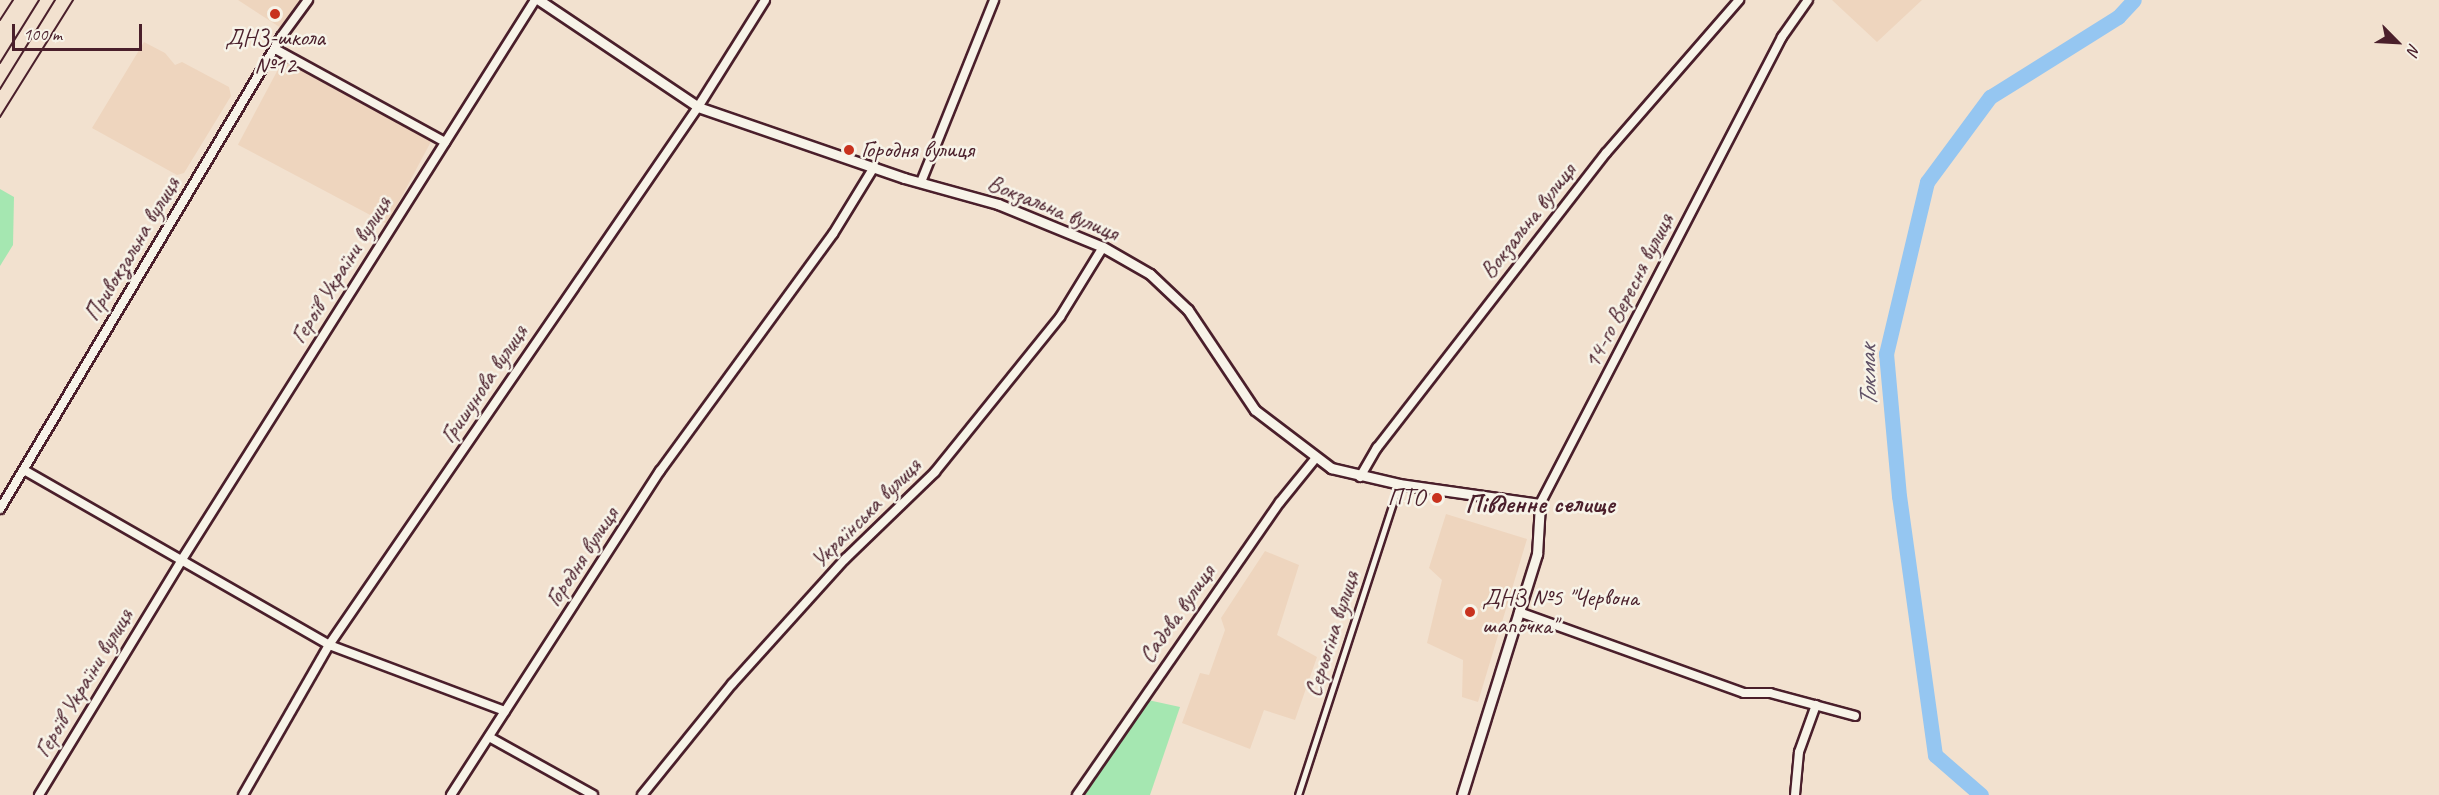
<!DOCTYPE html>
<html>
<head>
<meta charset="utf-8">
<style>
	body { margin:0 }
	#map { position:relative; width:2439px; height:795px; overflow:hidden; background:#f2e1cf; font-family:Caveat,sans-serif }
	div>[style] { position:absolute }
	.built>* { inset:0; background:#eed5be; transform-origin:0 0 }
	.green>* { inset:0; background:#a5e7b1 }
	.river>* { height:15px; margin:-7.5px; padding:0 7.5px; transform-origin:7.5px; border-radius:7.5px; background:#95c6f1 }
	.roads { filter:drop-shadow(2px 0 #4a1f2b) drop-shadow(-2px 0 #4a1f2b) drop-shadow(0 2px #4a1f2b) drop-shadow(0 -2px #4a1f2b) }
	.pedestrian>* { height:5px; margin:-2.5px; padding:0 2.5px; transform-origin:2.5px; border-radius:2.5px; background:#f7f3e8 }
	.minor>* { height:8px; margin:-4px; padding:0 4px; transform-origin:4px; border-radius:4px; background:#f7f3e8 }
	.tertiary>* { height:9px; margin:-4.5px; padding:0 4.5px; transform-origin:4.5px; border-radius:4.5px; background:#f7f3e8 }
	.rail>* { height:2px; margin:-1px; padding:0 1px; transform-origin:1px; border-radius:1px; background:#4a1f2b }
	.dots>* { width:16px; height:16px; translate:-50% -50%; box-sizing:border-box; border:3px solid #f7f3e8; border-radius:50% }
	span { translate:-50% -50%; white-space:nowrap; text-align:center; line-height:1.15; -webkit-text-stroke:5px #f7f3e8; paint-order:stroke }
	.poi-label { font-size:24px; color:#4a1f2b }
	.left { translate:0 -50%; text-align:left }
	.right { translate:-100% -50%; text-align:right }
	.street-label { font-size:24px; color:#4a1f2b }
	.water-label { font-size:26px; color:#605166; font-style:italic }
	.neighbourhood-label { font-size:26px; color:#4a1f2b; font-weight:700 }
	.north { position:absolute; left:2367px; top:12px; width:60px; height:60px; -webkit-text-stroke:4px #f7f3e8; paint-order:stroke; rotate:114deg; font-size:16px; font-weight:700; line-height:24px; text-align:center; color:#4a1f2b }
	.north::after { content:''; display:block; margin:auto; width:21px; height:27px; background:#4a1f2b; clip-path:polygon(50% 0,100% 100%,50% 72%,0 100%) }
	.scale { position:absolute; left:12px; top:24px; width:130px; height:27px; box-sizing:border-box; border:3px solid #4a1f2b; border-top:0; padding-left:8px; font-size:18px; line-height:21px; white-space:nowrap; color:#4a1f2b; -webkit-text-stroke:4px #f7f3e8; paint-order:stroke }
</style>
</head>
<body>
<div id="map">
	<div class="built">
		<div style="clip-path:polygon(238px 0,300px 0,281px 28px)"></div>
		<div style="clip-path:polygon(1832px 0,1922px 0,1877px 42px)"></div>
		<div style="clip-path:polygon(144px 42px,165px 53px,175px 65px,182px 62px,229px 87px,231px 96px,184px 173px,177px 175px,92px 128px)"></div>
		<div style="left:283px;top:60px;width:169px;height:96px;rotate:28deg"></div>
		<div style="clip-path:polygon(1446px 514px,1527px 539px,1478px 702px,1462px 697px,1463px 660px,1427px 643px,1442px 580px,1429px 568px)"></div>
		<div style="clip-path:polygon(1265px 551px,1299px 565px,1277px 635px,1317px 657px,1295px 720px,1264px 710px,1250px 749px,1182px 723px,1200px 673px,1209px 675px,1225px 630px,1221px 618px)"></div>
	</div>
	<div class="green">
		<div style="clip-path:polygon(0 189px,14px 197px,13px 245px,0 266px)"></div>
		<div style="clip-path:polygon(1148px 700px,1180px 707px,1150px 795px,1085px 795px)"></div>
	</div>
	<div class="river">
		<div style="left:1981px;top:795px;width:61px;rotate:-139deg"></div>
		<div style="left:1935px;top:755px;width:261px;rotate:-97.9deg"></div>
		<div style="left:1899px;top:496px;width:143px;rotate:-95.2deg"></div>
		<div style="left:1886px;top:354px;width:177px;rotate:-76.6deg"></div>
		<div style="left:1927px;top:182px;width:106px;rotate:-53.5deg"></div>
		<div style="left:1990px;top:97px;width:151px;rotate:-32deg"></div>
		<div style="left:2118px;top:17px;width:23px;rotate:-47deg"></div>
	</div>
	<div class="roads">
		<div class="pedestrian">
			<div style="left:1298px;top:795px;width:327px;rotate:-72deg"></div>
		</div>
		<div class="minor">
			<div style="left:275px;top:49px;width:194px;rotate:28.7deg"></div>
			<div style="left:921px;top:182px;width:196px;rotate:-68.1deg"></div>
			<div style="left:24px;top:470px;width:352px;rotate:29.8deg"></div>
			<div style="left:329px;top:645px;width:188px;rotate:20.6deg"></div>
			<div style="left:1360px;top:477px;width:34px;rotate:-60deg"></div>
			<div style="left:1377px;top:448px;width:373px;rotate:-52.2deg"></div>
			<div style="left:1606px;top:153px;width:203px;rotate:-49deg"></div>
			<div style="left:1540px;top:504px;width:526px;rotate:-62.61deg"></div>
			<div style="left:1782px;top:37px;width:45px;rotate:-54.9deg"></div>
			<div style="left:0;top:509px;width:549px;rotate:-59.23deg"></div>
			<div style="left:281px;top:37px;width:46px;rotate:-53.9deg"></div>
			<div style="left:1519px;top:612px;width:239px;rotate:19.8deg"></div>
			<div style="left:1744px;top:693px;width:26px"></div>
			<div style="left:1770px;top:693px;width:88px;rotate:15.1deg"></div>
			<div style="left:489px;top:737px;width:119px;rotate:29.1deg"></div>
			<div style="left:39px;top:795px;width:274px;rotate:-58.7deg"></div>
			<div style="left:181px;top:561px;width:663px;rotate:-57.75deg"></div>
			<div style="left:243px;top:795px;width:173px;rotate:-60.2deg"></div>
			<div style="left:329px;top:645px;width:652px;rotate:-55.55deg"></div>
			<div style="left:698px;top:107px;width:126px;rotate:-57.9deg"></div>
			<div style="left:451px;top:795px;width:386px;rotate:-57.2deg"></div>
			<div style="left:660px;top:471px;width:293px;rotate:-53.9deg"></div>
			<div style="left:833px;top:234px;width:79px;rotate:-58.5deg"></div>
			<div style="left:642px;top:795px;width:143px;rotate:-51deg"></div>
			<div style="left:732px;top:684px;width:169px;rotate:-47.9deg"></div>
			<div style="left:845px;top:559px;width:125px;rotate:-44deg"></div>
			<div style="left:935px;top:472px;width:199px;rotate:-51.1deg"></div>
			<div style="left:1060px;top:317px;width:82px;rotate:-58.4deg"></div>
			<div style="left:1077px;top:795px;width:356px;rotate:-55.3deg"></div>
			<div style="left:1280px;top:502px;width:55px;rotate:-50.9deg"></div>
			<div style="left:1795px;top:795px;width:43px;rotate:-84.7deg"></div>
			<div style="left:1799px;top:752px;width:50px;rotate:-70.1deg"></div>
		</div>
		<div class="tertiary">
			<div style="left:539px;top:0;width:192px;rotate:33.9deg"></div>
			<div style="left:698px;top:107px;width:218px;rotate:19deg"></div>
			<div style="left:904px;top:178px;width:98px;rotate:15.5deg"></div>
			<div style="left:998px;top:204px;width:113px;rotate:22.3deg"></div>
			<div style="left:1103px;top:247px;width:54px;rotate:29.9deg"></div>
			<div style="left:1150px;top:274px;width:52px;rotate:43.5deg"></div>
			<div style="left:1188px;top:310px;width:120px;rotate:56.2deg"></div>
			<div style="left:1255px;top:410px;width:96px;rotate:37.3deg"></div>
			<div style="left:1331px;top:468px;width:70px;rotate:13.2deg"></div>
			<div style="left:1399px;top:484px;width:142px;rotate:8.1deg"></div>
			<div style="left:1540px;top:504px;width:50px;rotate:93.4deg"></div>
			<div style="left:1537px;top:554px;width:252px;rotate:107.3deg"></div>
		</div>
	</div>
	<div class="rail">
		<div style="left:0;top:20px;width:24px;rotate:-57deg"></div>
		<div style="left:0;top:63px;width:74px;rotate:-58.2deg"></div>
		<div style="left:0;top:89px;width:105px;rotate:-58.3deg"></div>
		<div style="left:0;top:117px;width:138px;rotate:-58deg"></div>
	</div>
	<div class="dots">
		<div style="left:275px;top:14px;background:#c8321e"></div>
		<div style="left:849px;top:150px;background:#c8321e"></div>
		<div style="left:1437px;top:498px;background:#c8321e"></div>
		<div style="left:1470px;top:612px;background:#c8321e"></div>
	</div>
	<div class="poi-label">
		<span style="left:275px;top:52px">ДНЗ-школа<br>№12</span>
		<span class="left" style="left:861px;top:150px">Городня вулиця</span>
		<span class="right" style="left:1425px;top:498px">ПТО</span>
		<span class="left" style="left:1482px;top:612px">ДНЗ №5 "Червона<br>шапочка"</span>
	</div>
	<div class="street-label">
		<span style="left:1053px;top:208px;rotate:22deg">Вокзальна вулиця</span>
		<span style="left:1528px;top:221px;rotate:-52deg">Вокзальна вулиця</span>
		<span style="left:132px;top:249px;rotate:-59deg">Привокзальна вулиця</span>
		<span style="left:341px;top:270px;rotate:-58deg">Героїв України вулиця</span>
		<span style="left:1629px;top:291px;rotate:-63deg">14-го Вересня вулиця</span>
		<span style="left:484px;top:384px;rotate:-56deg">Гришунова вулиця</span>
		<span style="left:866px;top:513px;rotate:-45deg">Українська вулиця</span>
		<span style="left:582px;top:557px;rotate:-57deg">Городня вулиця</span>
		<span style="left:1177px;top:614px;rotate:-55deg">Садова вулиця</span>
		<span style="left:1332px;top:634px;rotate:-72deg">Серьогіна вулиця</span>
		<span style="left:84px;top:683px;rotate:-59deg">Героїв України вулиця</span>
	</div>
	<div class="water-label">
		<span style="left:1868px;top:376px;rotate:-91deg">Токмак</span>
	</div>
	<div class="neighbourhood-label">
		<span style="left:1540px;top:504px">Південне селище</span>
	</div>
	<div class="north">N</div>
	<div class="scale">100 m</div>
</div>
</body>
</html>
